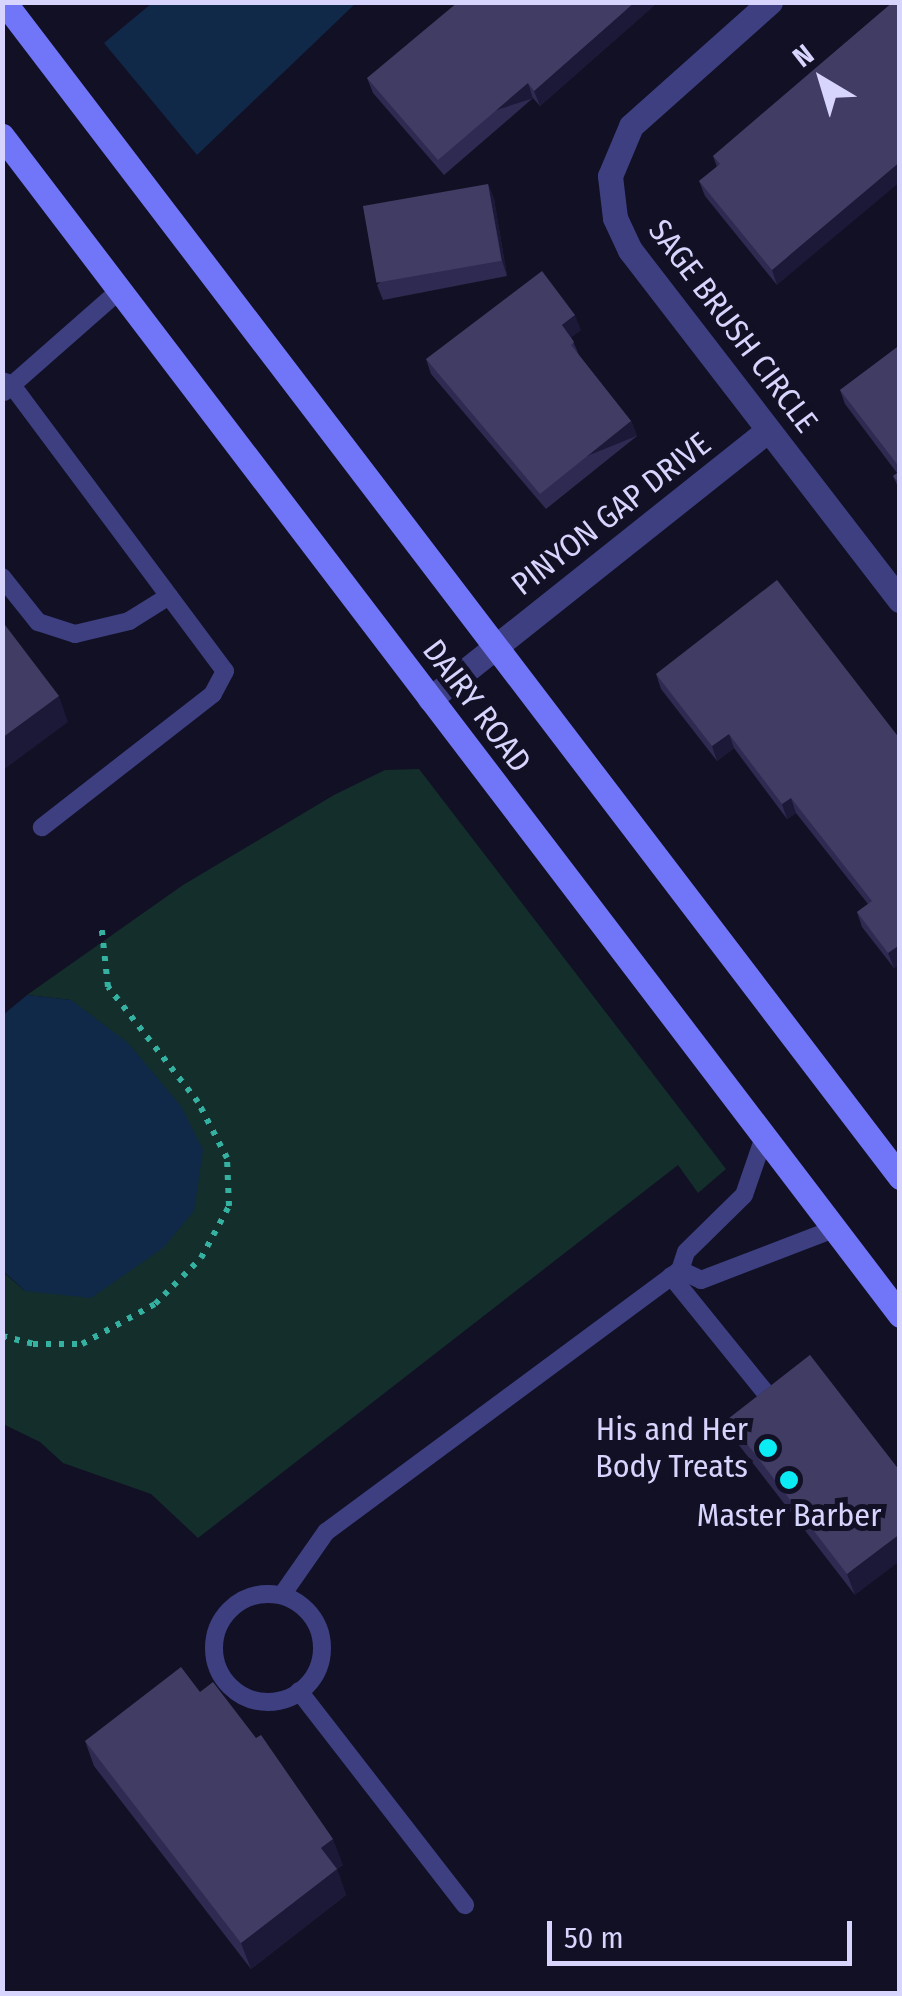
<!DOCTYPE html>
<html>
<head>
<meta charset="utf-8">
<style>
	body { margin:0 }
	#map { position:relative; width:902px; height:1996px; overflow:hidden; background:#121024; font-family:"Fira Sans Condensed",sans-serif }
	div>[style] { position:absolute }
	.green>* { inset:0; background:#132e2b }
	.water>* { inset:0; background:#102948 }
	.path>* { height:6px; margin-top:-3px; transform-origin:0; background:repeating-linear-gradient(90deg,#35b1a1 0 5px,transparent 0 13px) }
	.lane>* { height:18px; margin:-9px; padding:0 9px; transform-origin:9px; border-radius:9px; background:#3d3f81 }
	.lane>.ring { margin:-9px; padding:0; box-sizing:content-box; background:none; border:18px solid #3d3f81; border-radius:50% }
	.street>* { height:25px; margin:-12.5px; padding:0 12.5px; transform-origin:12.5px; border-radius:12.5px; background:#3d3f81 }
	.secondary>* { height:25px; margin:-12.5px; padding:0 12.5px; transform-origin:12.5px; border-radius:12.5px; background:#7176f8 }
	.wall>* { inset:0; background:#2f2a51 }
	.shaded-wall>* { inset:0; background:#1c1837; transform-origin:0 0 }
	.building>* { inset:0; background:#413c63; transform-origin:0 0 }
	.dots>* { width:28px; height:28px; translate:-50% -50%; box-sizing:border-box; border:5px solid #121024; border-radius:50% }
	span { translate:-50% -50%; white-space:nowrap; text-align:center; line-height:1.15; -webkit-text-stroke:10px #121024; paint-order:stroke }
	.street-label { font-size:32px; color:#d7d5fd }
	.poi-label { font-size:32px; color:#d7d5fd }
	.right { translate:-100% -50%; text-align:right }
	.frame { position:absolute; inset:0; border:5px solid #d7d5fd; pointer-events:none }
	.north { position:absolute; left:772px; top:30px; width:100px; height:100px; -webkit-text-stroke:8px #121024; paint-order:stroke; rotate:322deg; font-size:28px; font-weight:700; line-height:40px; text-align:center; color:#d7d5fd }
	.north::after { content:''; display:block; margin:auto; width:35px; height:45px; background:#d7d5fd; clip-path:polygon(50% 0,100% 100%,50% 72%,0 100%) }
	.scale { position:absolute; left:547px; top:1921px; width:305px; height:45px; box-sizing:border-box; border:5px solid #d7d5fd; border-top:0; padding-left:12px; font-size:30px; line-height:35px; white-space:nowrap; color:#d7d5fd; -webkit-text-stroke:8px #121024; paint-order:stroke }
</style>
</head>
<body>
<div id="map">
	<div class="green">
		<div style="clip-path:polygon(419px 769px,726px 1169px,698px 1193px,678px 1165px,198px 1538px,151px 1494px,63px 1463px,40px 1442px,3px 1424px,2px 1271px,25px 1291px,71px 1000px,27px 995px,183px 885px,334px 795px,385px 770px)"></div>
	</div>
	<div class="water">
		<div style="clip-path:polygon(152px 3px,152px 2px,356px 3px,197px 155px,104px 43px)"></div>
		<div style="clip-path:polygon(27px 995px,71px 1000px,128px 1043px,181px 1106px,203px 1150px,194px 1211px,163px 1248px,91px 1298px,25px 1291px,3px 1271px,3px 1015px)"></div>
	</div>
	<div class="path">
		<div style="left:2px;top:1336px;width:32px;rotate:14deg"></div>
		<div style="left:33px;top:1344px;width:49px"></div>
		<div style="left:82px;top:1344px;width:83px;rotate:-28.7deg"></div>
		<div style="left:155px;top:1304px;width:65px;rotate:-45deg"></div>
		<div style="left:201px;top:1258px;width:59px;rotate:-61.7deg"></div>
		<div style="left:229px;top:1206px;width:48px;rotate:-92.4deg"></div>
		<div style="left:227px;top:1158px;width:63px;rotate:-117.4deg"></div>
		<div style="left:198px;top:1102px;width:146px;rotate:-128deg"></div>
		<div style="left:108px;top:987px;width:64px;rotate:-96.2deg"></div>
	</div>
	<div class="lane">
		<div style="left:2px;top:381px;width:9px;rotate:18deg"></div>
		<div style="left:11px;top:384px;width:358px;rotate:53.3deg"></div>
		<div style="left:225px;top:671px;width:26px;rotate:118deg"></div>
		<div style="left:213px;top:694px;width:217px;rotate:142.1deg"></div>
		<div style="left:4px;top:392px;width:154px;rotate:-41.3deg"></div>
		<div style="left:2px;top:577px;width:58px;rotate:51.3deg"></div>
		<div style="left:38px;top:622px;width:39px;rotate:18deg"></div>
		<div style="left:75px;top:634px;width:56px;rotate:-13.5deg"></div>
		<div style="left:129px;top:621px;width:47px;rotate:-32deg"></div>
		<div style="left:764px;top:1137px;width:61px;rotate:109deg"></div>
		<div style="left:744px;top:1195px;width:81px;rotate:135.5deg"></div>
		<div style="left:686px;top:1252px;width:19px;rotate:108deg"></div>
		<div style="left:680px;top:1270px;width:23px;rotate:25deg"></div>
		<div style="left:701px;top:1280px;width:142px;rotate:-21deg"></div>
		<div style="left:671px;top:1276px;width:156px;rotate:51deg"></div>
		<div class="ring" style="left:214px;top:1594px;width:90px;height:90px"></div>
		<div style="left:282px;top:1595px;width:77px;rotate:-55.1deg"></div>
		<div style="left:326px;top:1532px;width:440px;rotate:-36.5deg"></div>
		<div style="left:299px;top:1691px;width:271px;rotate:52.2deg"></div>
	</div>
	<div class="street">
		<div style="left:770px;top:2px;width:186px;rotate:138.3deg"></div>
		<div style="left:631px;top:126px;width:54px;rotate:112.8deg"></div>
		<div style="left:610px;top:176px;width:42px;rotate:83.2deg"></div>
		<div style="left:615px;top:218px;width:35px;rotate:65deg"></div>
		<div style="left:630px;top:250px;width:442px;rotate:52.4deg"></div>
		<div style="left:430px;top:699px;width:432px;rotate:-38.5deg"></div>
	</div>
	<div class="secondary">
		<div style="left:4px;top:2px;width:1478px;rotate:52.67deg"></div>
		<div style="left:2px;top:136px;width:1482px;rotate:52.7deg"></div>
	</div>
	<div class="wall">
		<div style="clip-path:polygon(658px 2px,540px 106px,533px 98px,444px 175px,373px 93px,367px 78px)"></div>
		<div style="clip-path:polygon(893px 2px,777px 285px,705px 196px,699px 181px,717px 167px,713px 156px)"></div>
		<div style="clip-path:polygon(488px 184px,494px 199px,507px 276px,383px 300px,377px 285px)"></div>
		<div style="clip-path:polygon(581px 330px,571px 337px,579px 355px,631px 421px,637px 436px,546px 509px,431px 374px,426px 359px)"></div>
		<div style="clip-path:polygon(900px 345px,900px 491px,893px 476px,897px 473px,845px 404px,840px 390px)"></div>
		<div style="clip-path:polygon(656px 674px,900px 739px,900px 964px,894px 968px,862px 927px,857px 912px,868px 904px,796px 813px,787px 819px,734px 748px,717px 761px,661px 689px)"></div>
		<div style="clip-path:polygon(810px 1355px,855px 1595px,735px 1440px,728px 1419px)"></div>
		<div style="clip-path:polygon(85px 1741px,343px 1865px,337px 1869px,346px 1895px,251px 1969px,94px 1766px)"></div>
	</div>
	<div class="shaded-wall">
		<div style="clip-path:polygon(635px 2px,658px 2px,540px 106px,534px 91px)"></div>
		<div style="left:528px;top:83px;width:16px;height:118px;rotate:72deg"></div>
		<div style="clip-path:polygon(900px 162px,900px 182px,777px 285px,772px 270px)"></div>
		<div style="clip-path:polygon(488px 184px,494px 199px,507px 276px,502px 261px)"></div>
		<div style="clip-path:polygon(575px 315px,581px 330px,567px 340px,562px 325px)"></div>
		<div style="left:631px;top:421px;width:16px;height:117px;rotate:68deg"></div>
		<div style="clip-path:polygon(59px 696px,68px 722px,2px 771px,2px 738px)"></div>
		<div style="clip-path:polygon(729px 734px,734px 748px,717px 761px,712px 746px)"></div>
		<div style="clip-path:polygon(791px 798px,796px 813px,787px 819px,782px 804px)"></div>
		<div style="clip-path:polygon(898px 946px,900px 964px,894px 968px,888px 953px)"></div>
		<div style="clip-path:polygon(900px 1534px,900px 1561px,855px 1595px,847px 1574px)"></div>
		<div style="clip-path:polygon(333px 1839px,343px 1865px,330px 1874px,321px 1848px)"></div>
		<div style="clip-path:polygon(337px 1869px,346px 1895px,251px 1969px,241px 1943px)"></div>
	</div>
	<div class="building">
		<div style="clip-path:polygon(458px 2px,635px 2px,534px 91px,528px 83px,438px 160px,367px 78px)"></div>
		<div style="clip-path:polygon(893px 2px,900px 2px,900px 162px,772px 270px,699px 181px,720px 164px,713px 156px)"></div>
		<div style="left:488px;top:184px;width:78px;height:127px;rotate:80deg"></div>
		<div style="clip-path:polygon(542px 271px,575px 315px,562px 325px,574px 342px,571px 345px,631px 421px,540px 494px,426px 359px)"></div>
		<div style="clip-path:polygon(900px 345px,900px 468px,840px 390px)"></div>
		<div style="clip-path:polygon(900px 471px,900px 484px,893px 476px)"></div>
		<div style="clip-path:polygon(777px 580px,900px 739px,900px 948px,898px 946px,888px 953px,857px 912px,872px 901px,791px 798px,782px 804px,729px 734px,712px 746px,656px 674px)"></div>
		<div style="clip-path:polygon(2px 621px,59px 696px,2px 738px)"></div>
		<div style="clip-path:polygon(810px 1355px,900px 1471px,900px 1534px,847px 1574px,728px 1419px)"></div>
		<div style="clip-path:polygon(181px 1667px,200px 1692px,213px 1682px,256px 1738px,261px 1735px,333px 1839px,321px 1848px,337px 1869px,241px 1943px,85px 1741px)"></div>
	</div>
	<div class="dots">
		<div style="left:768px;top:1448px;background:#0bebf3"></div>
		<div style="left:789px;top:1480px;background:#0bebf3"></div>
	</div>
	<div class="street-label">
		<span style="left:733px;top:326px;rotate:53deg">SAGE BRUSH CIRCLE</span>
		<span style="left:611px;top:514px;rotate:-38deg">PINYON GAP DRIVE</span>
		<span style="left:477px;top:706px;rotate:53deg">DAIRY ROAD</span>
	</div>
	<div class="poi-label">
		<span class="right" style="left:748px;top:1448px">His and Her<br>Body Treats</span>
		<span style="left:789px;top:1515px">Master Barber</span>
	</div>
	<div class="frame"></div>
	<div class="north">N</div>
	<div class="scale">50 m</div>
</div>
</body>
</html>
